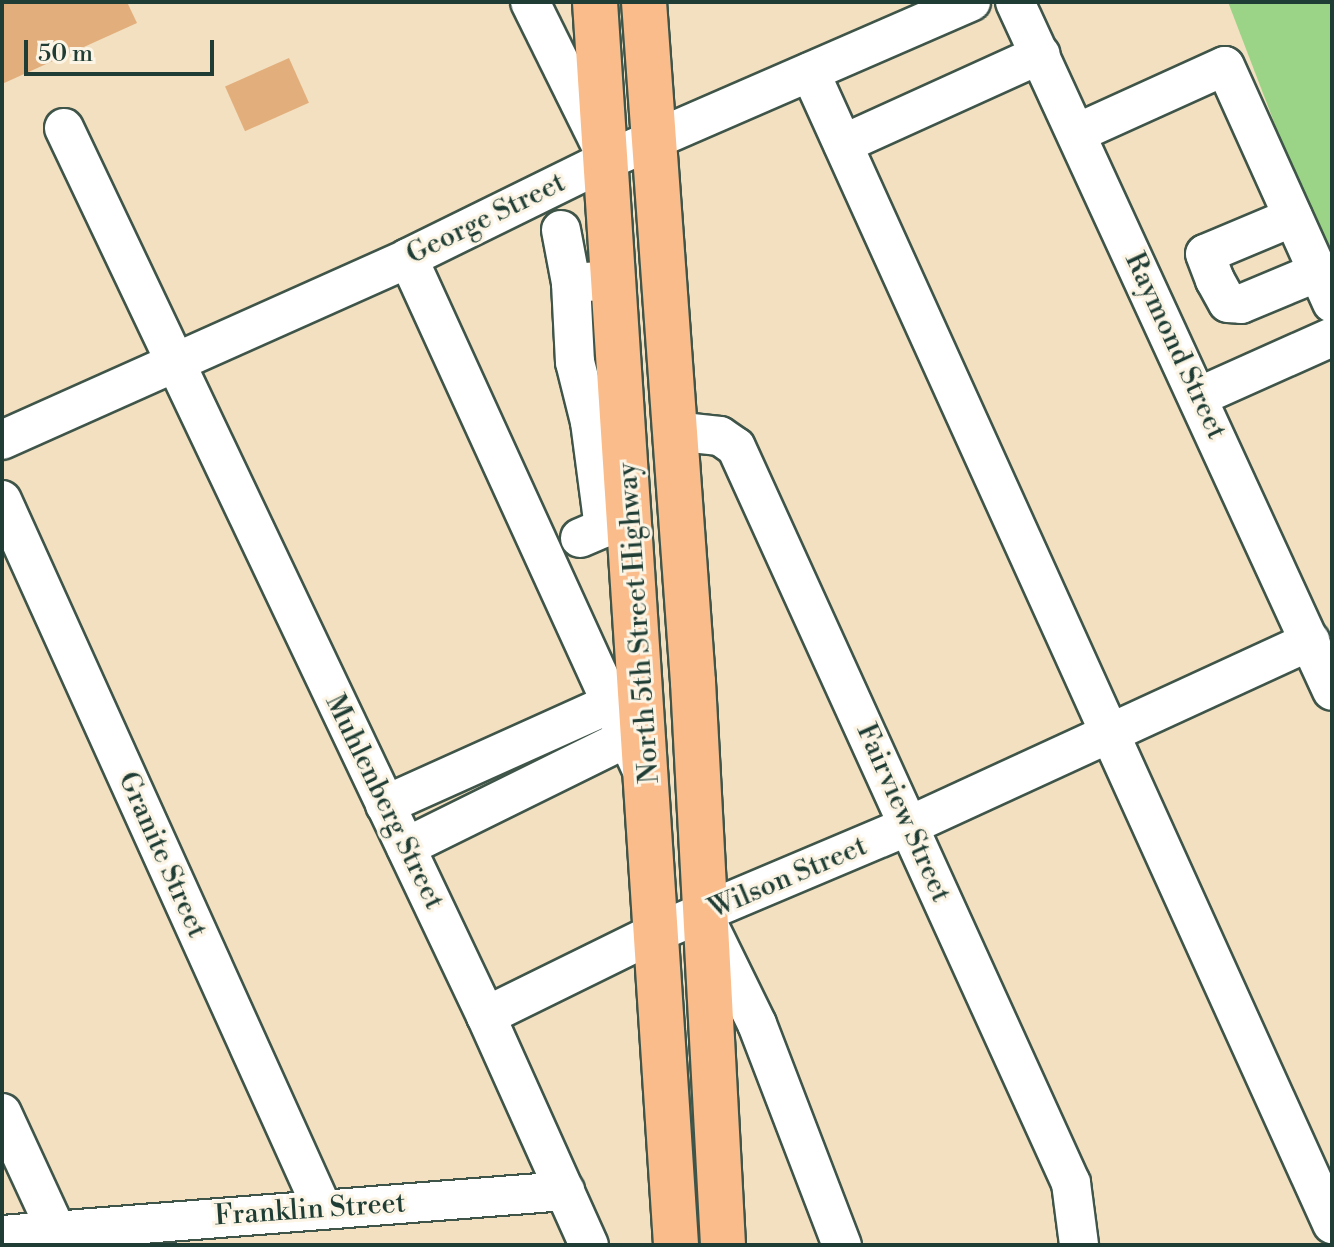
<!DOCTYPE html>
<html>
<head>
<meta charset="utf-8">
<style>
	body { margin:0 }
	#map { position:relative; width:1334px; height:1247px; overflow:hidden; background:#f3e0c1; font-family:"Libre Bodoni",serif }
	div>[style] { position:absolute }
	.green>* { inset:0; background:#9cd487 }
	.building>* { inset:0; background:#e2af7c; transform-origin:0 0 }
	.roads { filter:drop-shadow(2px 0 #3f5549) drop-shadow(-2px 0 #3f5549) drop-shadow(0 2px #3f5549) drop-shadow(0 -2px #3f5549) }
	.minor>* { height:38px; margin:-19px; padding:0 19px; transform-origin:19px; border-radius:19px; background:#fff }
	.major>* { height:44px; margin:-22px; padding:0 22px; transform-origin:22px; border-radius:22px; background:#fabc8b }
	span { translate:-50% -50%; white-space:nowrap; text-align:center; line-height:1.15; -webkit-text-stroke:6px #fcf5e5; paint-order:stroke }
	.street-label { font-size:28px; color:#1f3d34 }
	.frame { position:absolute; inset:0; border:4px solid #1f3d34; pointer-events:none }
	.scale { position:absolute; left:24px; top:40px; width:190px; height:36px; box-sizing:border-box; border:4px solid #1f3d34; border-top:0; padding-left:10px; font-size:24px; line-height:28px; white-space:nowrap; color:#1f3d34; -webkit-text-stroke:6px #fcf5e5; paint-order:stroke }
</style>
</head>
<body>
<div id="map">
	<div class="green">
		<div style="clip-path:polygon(1228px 2px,1332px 2px,1332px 273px)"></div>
	</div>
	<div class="building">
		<div style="clip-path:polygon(2px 2px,127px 2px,137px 23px,2px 84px)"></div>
		<div style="left:289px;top:58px;width:49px;height:70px;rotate:66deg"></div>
	</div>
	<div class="roads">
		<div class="minor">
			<div style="left:530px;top:2px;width:165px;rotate:63.7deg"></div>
			<div style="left:1015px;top:2px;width:758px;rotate:65.29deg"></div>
			<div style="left:810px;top:72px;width:1265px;rotate:65.62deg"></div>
			<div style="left:64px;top:128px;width:983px;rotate:64.58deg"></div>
			<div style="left:486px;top:1016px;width:251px;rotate:65.8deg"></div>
			<div style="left:1077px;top:133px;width:162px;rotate:-24.4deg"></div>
			<div style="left:1225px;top:66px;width:260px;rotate:65.7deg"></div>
			<div style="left:843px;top:144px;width:217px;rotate:-24.4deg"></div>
			<div style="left:1293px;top:217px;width:95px;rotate:157.2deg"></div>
			<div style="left:1205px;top:254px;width:28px;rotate:69deg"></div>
			<div style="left:1215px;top:280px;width:26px;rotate:61deg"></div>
			<div style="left:1228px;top:303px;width:13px;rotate:4deg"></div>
			<div style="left:1241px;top:304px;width:83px;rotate:-22.6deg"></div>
			<div style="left:561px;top:230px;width:54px;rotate:79.3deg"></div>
			<div style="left:408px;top:258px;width:561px;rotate:65.45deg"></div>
			<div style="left:1198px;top:397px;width:147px;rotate:-24.1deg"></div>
			<div style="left:673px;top:431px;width:47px;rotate:6.1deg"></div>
			<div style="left:720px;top:436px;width:19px;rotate:35deg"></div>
			<div style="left:736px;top:447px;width:809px;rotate:65.53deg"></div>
			<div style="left:1071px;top:1183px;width:63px;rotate:82.6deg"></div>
			<div style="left:2px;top:440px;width:445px;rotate:-24.1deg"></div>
			<div style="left:408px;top:258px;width:222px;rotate:-26.2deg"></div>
			<div style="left:607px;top:160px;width:397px;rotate:-23.5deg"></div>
			<div style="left:2px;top:500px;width:779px;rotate:65.67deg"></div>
			<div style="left:580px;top:538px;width:26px;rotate:-23deg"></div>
			<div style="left:604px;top:528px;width:107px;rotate:-97.5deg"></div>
			<div style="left:590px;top:422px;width:62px;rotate:-104deg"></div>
			<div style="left:575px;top:362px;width:79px;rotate:-92.9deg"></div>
			<div style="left:571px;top:283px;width:44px;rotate:-3.9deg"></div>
			<div style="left:385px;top:805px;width:249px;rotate:-24.2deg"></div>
			<div style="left:406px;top:847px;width:246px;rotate:-26.3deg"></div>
			<div style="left:708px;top:924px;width:111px;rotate:63.9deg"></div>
			<div style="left:757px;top:1024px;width:237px;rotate:69deg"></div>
			<div style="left:486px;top:1016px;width:188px;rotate:-26.2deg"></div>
			<div style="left:655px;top:933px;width:275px;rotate:-22.9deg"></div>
			<div style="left:908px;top:826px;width:443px;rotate:-24.7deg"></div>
			<div style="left:2px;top:1113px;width:145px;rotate:65.2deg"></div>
			<div style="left:2px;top:1235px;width:565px;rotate:-4.47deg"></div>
		</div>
		<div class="major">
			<div style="left:595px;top:2px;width:1246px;rotate:86.27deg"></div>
			<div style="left:644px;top:2px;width:682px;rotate:85.88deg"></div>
			<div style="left:693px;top:682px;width:564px;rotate:86.95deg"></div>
		</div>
	</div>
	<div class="street-label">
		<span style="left:486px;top:219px;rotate:-26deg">George Street</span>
		<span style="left:1175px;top:346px;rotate:65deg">Raymond Street</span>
		<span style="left:639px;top:623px;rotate:-94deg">North 5th Street Highway</span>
		<span style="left:384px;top:802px;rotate:64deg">Muhlenberg Street</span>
		<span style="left:903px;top:813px;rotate:66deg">Fairview Street</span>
		<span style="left:162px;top:855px;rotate:66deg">Granite Street</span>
		<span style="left:788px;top:878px;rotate:-23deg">Wilson Street</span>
		<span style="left:310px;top:1210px;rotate:-4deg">Franklin Street</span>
	</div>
	<div class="frame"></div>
	<div class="scale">50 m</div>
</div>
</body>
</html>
